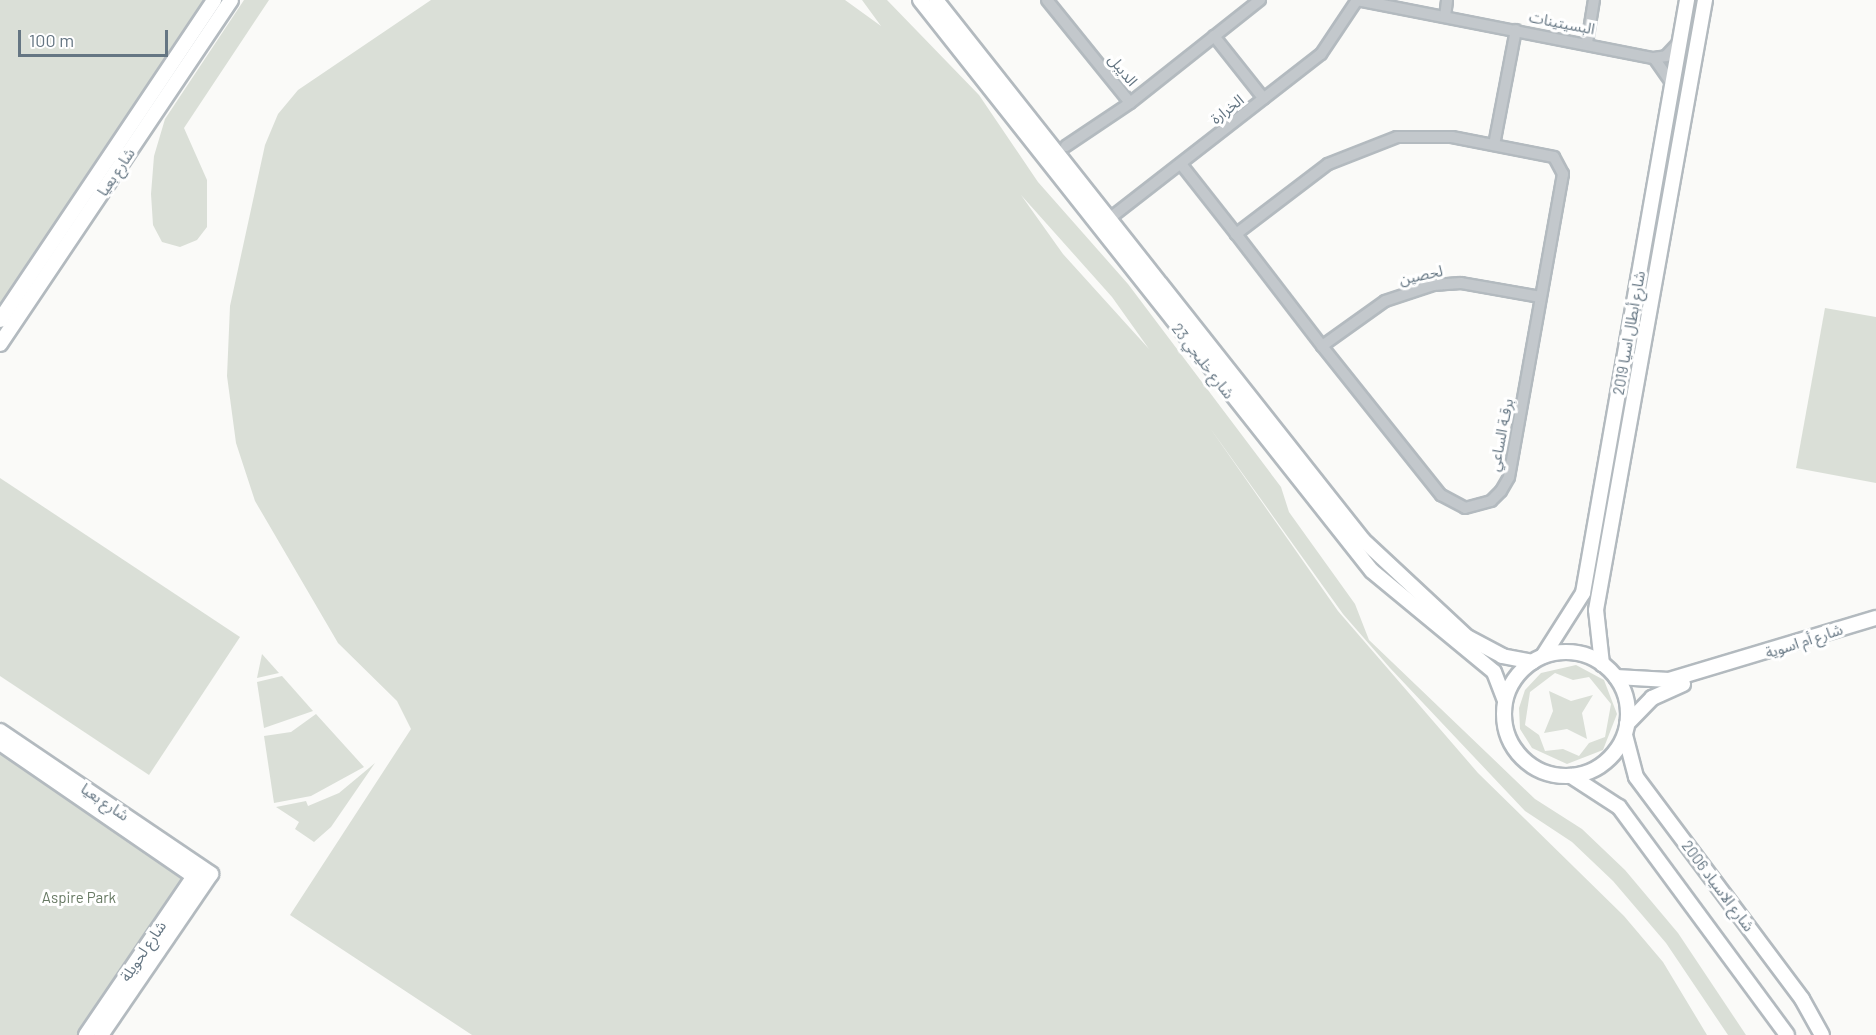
<!DOCTYPE html>
<html>
<head>
<meta charset="utf-8">
<style>
	body { margin:0 }
	#map { position:relative; width:1876px; height:1035px; overflow:hidden; background:#fafaf8; font-family:Barlow,"Noto Sans Arabic",sans-serif }
	div>[style] { position:absolute }
	.green>* { inset:0; background:#dadfd7 }
	.roads { filter:drop-shadow(2px 0 #b3babf) drop-shadow(-2px 0 #b3babf) drop-shadow(0 2px #b3babf) drop-shadow(0 -2px #b3babf) }
	.street>* { height:10px; margin:-5px; padding:0 5px; transform-origin:5px; border-radius:5px; background:#c3c8cc }
	.secondary>* { height:14px; margin:-7px; padding:0 7px; transform-origin:7px; border-radius:7px; background:#fff }
	.secondary>.ring { margin:-7px; padding:0; box-sizing:content-box; background:none; border:14px solid #fff; border-radius:50% }
	span { translate:-50% -50%; white-space:nowrap; text-align:center; line-height:1.15; -webkit-text-stroke:6px #fff; paint-order:stroke }
	.street-label { font-size:15px; color:#657683 }
	.park-label { font-size:15px; color:#687a64 }
	.scale { position:absolute; left:18px; top:30px; width:150px; height:27px; box-sizing:border-box; border:3px solid #657683; border-top:0; padding-left:8px; font-size:18px; line-height:21px; white-space:nowrap; color:#657683; -webkit-text-stroke:4px #fff; paint-order:stroke }
</style>
</head>
<body>
<div id="map">
	<div class="green">
		<div style="clip-path:polygon(0 0,211px 0,0 313px)"></div>
		<div style="clip-path:polygon(244px 0,269px 0,184px 128px,207px 180px,207px 227px,197px 240px,180px 247px,162px 242px,153px 225px,151px 194px,154px 156px,165px 119px)"></div>
		<div style="clip-path:polygon(evenodd,431px 0,845px 0,881px 26px,862px 0,887px 0,979px 95px,1038px 182px,1128px 284px,1281px 487px,1289px 512px,1355px 604px,1369px 640px,1535px 799px,1582px 829px,1625px 870px,1678px 933px,1746px 1035px,1728px 1035px,1666px 943px,1613px 881px,1572px 842px,1525px 811px,1390px 668px,1343px 614px,1210px 428px,1338px 611px,1478px 773px,1624px 916px,1663px 962px,1707px 1035px,472px 1035px,290px 915px,411px 729px,397px 701px,338px 643px,255px 501px,236px 443px,227px 376px,230px 306px,265px 145px,278px 114px,298px 90px,431px 0,1021px 195px,1112px 297px,1149px 349px,1063px 254px,1021px 195px)"></div>
		<div style="clip-path:polygon(1825px 308px,1876px 317px,1876px 483px,1796px 468px)"></div>
		<div style="clip-path:polygon(0 478px,240px 637px,149px 775px,0 676px)"></div>
		<div style="clip-path:polygon(262px 654px,279px 673px,257px 678px)"></div>
		<div style="clip-path:polygon(evenodd,1576px 665px,1604px 680px,1617px 714px,1603px 750px,1567px 764px,1532px 748px,1520px 729px,1519px 708px,1525px 690px,1541px 673px,1576px 665px,1555px 673px,1573px 680px,1589px 677px,1611px 704px,1605px 737px,1589px 743px,1579px 756px,1563px 749px,1545px 751px,1539px 735px,1525px 725px,1530px 692px,1555px 673px)"></div>
		<div style="clip-path:polygon(282px 676px,313px 711px,264px 728px,257px 682px)"></div>
		<div style="clip-path:polygon(1549px 691px,1571px 701px,1593px 695px,1582px 713px,1587px 739px,1567px 729px,1544px 733px,1553px 711px)"></div>
		<div style="clip-path:polygon(316px 714px,364px 767px,311px 796px,274px 803px,264px 736px,291px 732px)"></div>
		<div style="clip-path:polygon(0 748px,189px 877px,81px 1035px,0 1035px)"></div>
		<div style="clip-path:polygon(375px 763px,331px 827px,314px 842px,295px 829px,299px 822px,276px 807px,306px 801px,308px 806px,339px 793px)"></div>
	</div>
	<div class="roads">
		<div class="street">
			<div style="left:1047px;top:0;width:132px;rotate:51.1deg"></div>
			<div style="left:1130px;top:103px;width:166px;rotate:-38.4deg"></div>
			<div style="left:1357px;top:0;width:303px;rotate:11.1deg"></div>
			<div style="left:1654px;top:58px;width:32px;rotate:55deg"></div>
			<div style="left:1445px;top:17px;width:17px;rotate:-83deg"></div>
			<div style="left:1214px;top:36px;width:80px;rotate:51.6deg"></div>
			<div style="left:1587px;top:43px;width:44px;rotate:-80.8deg"></div>
			<div style="left:1654px;top:58px;width:12px;rotate:-9deg"></div>
			<div style="left:1666px;top:56px;width:21px;rotate:-47deg"></div>
			<div style="left:1494px;top:145px;width:117px;rotate:-79.2deg"></div>
			<div style="left:1066px;top:146px;width:77px;rotate:-33.9deg"></div>
			<div style="left:1181px;top:164px;width:89px;rotate:51.8deg"></div>
			<div style="left:1236px;top:234px;width:141px;rotate:52.5deg"></div>
			<div style="left:1322px;top:346px;width:191px;rotate:51.4deg"></div>
			<div style="left:1441px;top:495px;width:27px;rotate:28deg"></div>
			<div style="left:1465px;top:508px;width:27px;rotate:-15deg"></div>
			<div style="left:1491px;top:501px;width:14px;rotate:-45deg"></div>
			<div style="left:1501px;top:491px;width:16px;rotate:-60deg"></div>
			<div style="left:1509px;top:477px;width:308px;rotate:-79.9deg"></div>
			<div style="left:1563px;top:174px;width:19px;rotate:-118deg"></div>
			<div style="left:1554px;top:157px;width:104px;rotate:-168.9deg"></div>
			<div style="left:1452px;top:137px;width:55px;rotate:180deg"></div>
			<div style="left:1397px;top:137px;width:74px;rotate:158.6deg"></div>
			<div style="left:1328px;top:164px;width:116px;rotate:142.7deg"></div>
			<div style="left:1105px;top:222px;width:274px;rotate:-37.9deg"></div>
			<div style="left:1321px;top:54px;width:65px;rotate:-56.3deg"></div>
			<div style="left:1322px;top:346px;width:77px;rotate:-35.5deg"></div>
			<div style="left:1385px;top:301px;width:51px;rotate:-18.4deg"></div>
			<div style="left:1433px;top:285px;width:28px;rotate:-4deg"></div>
			<div style="left:1461px;top:283px;width:80px;rotate:10deg"></div>
		</div>
		<div class="secondary">
			<div style="left:920px;top:0;width:728px;rotate:51.64deg"></div>
			<div style="left:1372px;top:571px;width:158px;rotate:39.6deg"></div>
			<div style="left:1494px;top:672px;width:30px;rotate:69deg"></div>
			<div style="left:936px;top:0;width:688px;rotate:51.67deg"></div>
			<div style="left:1363px;top:540px;width:142px;rotate:43deg"></div>
			<div style="left:1467px;top:637px;width:40px;rotate:28deg"></div>
			<div style="left:1502px;top:656px;width:31px;rotate:11deg"></div>
			<div style="left:0;top:320px;width:385px;rotate:-56.2deg"></div>
			<div style="left:0;top:344px;width:414px;rotate:-56.1deg"></div>
			<div class="ring" style="left:1504px;top:652px;width:110px;height:110px"></div>
			<div style="left:1543px;top:656px;width:75px;rotate:-57.6deg"></div>
			<div style="left:1583px;top:593px;width:602px;rotate:-80.05deg"></div>
			<div style="left:1602px;top:664px;width:54px;rotate:-96.3deg"></div>
			<div style="left:1596px;top:610px;width:620px;rotate:-79.87deg"></div>
			<div style="left:1616px;top:677px;width:53px;rotate:3.2deg"></div>
			<div style="left:1669px;top:680px;width:216px;rotate:-16.7deg"></div>
			<div style="left:1627px;top:724px;width:36px;rotate:-46deg"></div>
			<div style="left:1652px;top:698px;width:34px;rotate:-24deg"></div>
			<div style="left:0;top:731px;width:255px;rotate:34.1deg"></div>
			<div style="left:211px;top:874px;width:195px;rotate:124.3deg"></div>
			<div style="left:1625px;top:735px;width:43px;rotate:75.3deg"></div>
			<div style="left:1636px;top:777px;width:277px;rotate:53.2deg"></div>
			<div style="left:1802px;top:999px;width:41px;rotate:60.9deg"></div>
			<div style="left:0;top:743px;width:247px;rotate:34.5deg"></div>
			<div style="left:1571px;top:776px;width:57px;rotate:32.9deg"></div>
			<div style="left:1619px;top:807px;width:283px;rotate:53.6deg"></div>
			<div style="left:86px;top:1035px;width:199px;rotate:-55.8deg"></div>
		</div>
	</div>
	<div class="street-label">
		<span style="left:1562px;top:23px;rotate:11deg">البسيتينات</span>
		<span style="left:1123px;top:70px;rotate:51deg">الديبل</span>
		<span style="left:1227px;top:109px;rotate:-38deg">الخرارة</span>
		<span style="left:116px;top:172px;rotate:-56deg">شارع بعيا</span>
		<span style="left:1421px;top:275px;rotate:-12deg">لحصين</span>
		<span style="left:1629px;top:333px;rotate:-80deg">شارع أبطال اسيا 2019</span>
		<span style="left:1203px;top:361px;rotate:52deg">شارع خليجي 23</span>
		<span style="left:1501px;top:435px;rotate:-79deg">برقـة الساعي</span>
		<span style="left:1804px;top:641px;rotate:-18deg">شارع أم اسوية</span>
		<span style="left:105px;top:802px;rotate:34deg">شارع بعيا</span>
		<span style="left:1718px;top:886px;rotate:53deg">شارع الاسياد 2006</span>
		<span style="left:143px;top:951px;rotate:-56deg">شارع لحويلة</span>
	</div>
	<div class="park-label">
		<span style="left:79px;top:898px">Aspire Park</span>
	</div>
	<div class="scale">100 m</div>
</div>
</body>
</html>
